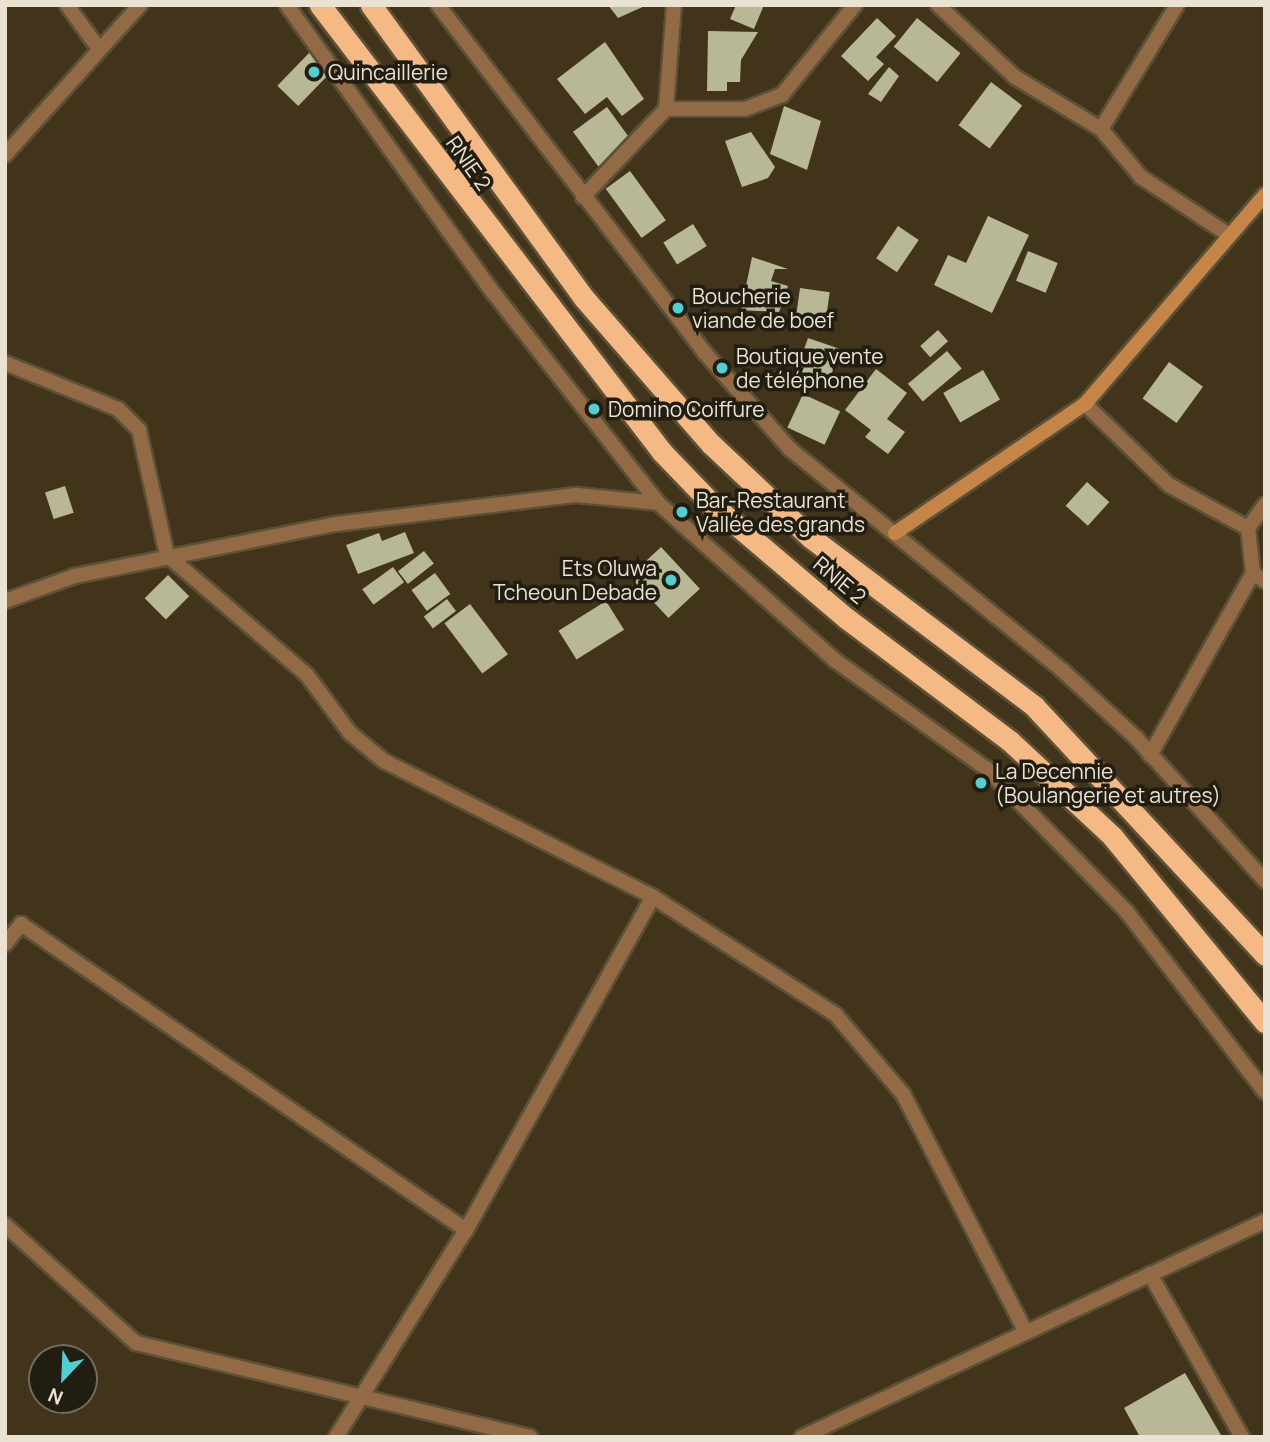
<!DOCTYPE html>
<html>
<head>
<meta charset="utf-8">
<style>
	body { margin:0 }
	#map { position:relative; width:1270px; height:1442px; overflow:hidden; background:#41341a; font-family:Manrope,sans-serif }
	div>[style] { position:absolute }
	.building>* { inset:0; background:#b8b897; transform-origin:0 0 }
	.roads { filter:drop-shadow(2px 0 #5c5037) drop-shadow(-2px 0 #5c5037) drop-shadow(0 2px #5c5037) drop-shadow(0 -2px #5c5037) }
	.street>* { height:14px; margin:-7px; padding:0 7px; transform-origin:7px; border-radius:7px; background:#926a45 }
	.secondary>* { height:14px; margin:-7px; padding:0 7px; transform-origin:7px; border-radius:7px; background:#c58548 }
	.highway>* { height:21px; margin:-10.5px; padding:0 10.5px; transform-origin:10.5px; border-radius:10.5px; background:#f4b984 }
	.dots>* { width:19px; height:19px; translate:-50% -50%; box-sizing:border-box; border:4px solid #221d11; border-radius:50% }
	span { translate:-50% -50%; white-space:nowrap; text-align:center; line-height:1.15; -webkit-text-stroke:7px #221d11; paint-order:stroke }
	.poi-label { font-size:21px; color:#eae2d2 }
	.left { translate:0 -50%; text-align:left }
	.right { translate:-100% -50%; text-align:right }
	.street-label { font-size:21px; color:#eae2d2 }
	.frame { position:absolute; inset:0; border:7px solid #eae2d2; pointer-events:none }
	.north { position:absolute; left:28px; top:1344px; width:70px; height:70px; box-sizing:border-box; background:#221d11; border:2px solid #726c5e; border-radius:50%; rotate:203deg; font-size:19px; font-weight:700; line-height:28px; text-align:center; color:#eae2d2 }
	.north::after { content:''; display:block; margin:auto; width:24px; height:32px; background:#52cdd0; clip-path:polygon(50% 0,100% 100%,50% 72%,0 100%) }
</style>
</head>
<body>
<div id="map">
	<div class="building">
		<div style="clip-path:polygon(608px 5px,647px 5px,618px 18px)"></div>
		<div style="clip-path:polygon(736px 5px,764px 5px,754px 29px,730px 19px)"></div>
		<div style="clip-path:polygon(877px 18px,896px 36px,876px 57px,884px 64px,868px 81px,841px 56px)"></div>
		<div style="left:917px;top:18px;width:56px;height:37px;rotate:39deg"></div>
		<div style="clip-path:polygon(708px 31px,758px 32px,741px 60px,740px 82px,727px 82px,727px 91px,707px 91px)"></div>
		<div style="clip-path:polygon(605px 42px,644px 99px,622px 116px,607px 97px,585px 114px,557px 79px)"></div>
		<div style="left:310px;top:52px;width:29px;height:47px;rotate:44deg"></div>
		<div style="clip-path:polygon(889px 67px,899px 76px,881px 102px,868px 94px)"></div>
		<div style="left:991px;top:82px;width:39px;height:54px;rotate:37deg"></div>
		<div style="clip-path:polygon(784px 106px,821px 121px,807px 170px,770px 154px)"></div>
		<div style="left:607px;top:107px;width:43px;height:42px;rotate:54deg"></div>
		<div style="clip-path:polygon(751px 132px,775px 167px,768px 178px,742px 187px,725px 141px)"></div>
		<div style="left:630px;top:171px;width:61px;height:30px;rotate:54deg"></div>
		<div style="clip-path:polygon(988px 216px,1029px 235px,992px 313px,934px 285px,948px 255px,966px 263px)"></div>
		<div style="left:693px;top:224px;width:26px;height:35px;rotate:58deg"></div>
		<div style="left:898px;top:226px;width:25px;height:39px;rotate:34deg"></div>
		<div style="left:1028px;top:251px;width:32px;height:32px;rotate:22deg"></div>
		<div style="clip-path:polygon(752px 257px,788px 269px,775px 269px,771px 281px,788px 286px,779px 312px,741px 310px)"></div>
		<div style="left:800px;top:288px;width:30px;height:30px;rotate:8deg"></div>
		<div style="left:938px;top:330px;width:15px;height:24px;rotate:48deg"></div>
		<div style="left:808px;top:338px;width:34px;height:44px;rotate:19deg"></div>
		<div style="left:947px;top:351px;width:23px;height:51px;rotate:50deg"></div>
		<div style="left:1169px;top:362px;width:42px;height:45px;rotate:36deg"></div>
		<div style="clip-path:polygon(876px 369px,907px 393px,887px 419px,905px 432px,888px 454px,865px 437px,871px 430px,845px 410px)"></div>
		<div style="left:983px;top:370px;width:34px;height:46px;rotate:60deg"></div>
		<div style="left:803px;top:394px;width:41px;height:37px;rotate:25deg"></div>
		<div style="left:1087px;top:482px;width:30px;height:32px;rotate:42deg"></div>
		<div style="left:65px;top:486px;width:28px;height:21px;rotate:72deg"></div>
		<div style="clip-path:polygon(405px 532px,414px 553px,358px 574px,346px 545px,379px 533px,382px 541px)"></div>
		<div style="left:661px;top:547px;width:57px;height:43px;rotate:47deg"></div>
		<div style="left:424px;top:551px;width:16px;height:33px;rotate:52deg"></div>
		<div style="left:393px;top:567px;width:19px;height:38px;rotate:54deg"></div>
		<div style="left:435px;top:573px;width:26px;height:29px;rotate:54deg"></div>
		<div style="left:168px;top:575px;width:30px;height:33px;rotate:45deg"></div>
		<div style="left:447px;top:599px;width:15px;height:29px;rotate:53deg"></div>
		<div style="left:606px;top:601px;width:34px;height:56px;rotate:58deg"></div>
		<div style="left:470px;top:604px;width:63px;height:32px;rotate:53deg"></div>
		<div style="clip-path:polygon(1185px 1373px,1222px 1437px,1140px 1437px,1124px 1408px)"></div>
	</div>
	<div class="roads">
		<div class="street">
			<div style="left:67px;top:5px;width:54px;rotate:54deg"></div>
			<div style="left:287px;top:5px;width:352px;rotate:54.4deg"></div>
			<div style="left:492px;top:291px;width:269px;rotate:51.9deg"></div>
			<div style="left:658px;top:503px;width:238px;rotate:41.6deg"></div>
			<div style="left:836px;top:661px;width:186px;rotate:35.6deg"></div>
			<div style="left:987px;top:769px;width:200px;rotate:45.6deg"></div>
			<div style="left:1127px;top:912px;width:227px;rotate:52.5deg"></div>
			<div style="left:438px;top:5px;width:439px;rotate:52.5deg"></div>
			<div style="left:705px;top:353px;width:128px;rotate:48.5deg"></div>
			<div style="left:790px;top:449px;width:352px;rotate:39.1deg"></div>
			<div style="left:1063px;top:671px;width:99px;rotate:42.5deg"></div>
			<div style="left:1136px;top:738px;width:193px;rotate:47.9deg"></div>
			<div style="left:938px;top:5px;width:105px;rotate:43.1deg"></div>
			<div style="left:1015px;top:77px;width:100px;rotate:31.2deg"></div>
			<div style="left:1101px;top:129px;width:62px;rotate:50.2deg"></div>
			<div style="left:1141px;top:177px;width:105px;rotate:33.4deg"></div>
			<div style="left:666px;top:109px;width:104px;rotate:-85.6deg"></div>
			<div style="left:1101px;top:129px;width:145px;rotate:-58.5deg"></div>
			<div style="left:5px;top:155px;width:202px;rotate:-48deg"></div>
			<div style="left:583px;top:197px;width:121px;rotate:-46.7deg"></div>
			<div style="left:666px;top:109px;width:79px"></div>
			<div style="left:745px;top:109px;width:40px;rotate:-21deg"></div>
			<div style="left:782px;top:95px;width:116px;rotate:-51deg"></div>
			<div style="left:5px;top:363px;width:122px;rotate:22.2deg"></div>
			<div style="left:118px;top:409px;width:30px;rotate:45deg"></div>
			<div style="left:139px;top:430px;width:128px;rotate:77.4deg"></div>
			<div style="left:167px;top:555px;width:184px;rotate:40.6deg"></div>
			<div style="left:307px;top:675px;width:72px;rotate:53.4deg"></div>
			<div style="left:350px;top:733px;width:44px;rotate:39.5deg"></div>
			<div style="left:384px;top:761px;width:301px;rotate:26.8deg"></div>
			<div style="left:653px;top:897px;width:218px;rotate:32.8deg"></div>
			<div style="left:836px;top:1015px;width:104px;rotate:49.7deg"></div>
			<div style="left:903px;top:1094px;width:268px;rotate:62.7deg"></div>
			<div style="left:1085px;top:404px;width:117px;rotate:44deg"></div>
			<div style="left:1169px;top:485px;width:90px;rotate:28.6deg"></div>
			<div style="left:1248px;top:528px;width:45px;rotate:83.7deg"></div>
			<div style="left:1253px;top:573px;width:14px;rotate:34deg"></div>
			<div style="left:1248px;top:528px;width:29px;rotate:-54deg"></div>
			<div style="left:5px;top:601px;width:74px;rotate:-19.7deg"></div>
			<div style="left:75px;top:576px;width:266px;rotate:-11.3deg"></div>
			<div style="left:336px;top:524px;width:243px;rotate:-6.9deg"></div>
			<div style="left:577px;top:495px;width:81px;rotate:5.6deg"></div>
			<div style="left:1150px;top:755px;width:209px;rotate:-60.5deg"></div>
			<div style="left:5px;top:944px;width:26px;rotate:-51deg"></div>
			<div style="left:21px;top:924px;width:540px;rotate:34.51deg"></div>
			<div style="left:5px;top:1225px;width:176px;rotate:42deg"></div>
			<div style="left:136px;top:1343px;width:405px;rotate:13.4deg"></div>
			<div style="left:1150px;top:1274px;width:187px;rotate:60.6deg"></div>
			<div style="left:336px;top:1437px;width:244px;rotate:-57.9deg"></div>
			<div style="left:466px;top:1230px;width:382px;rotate:-60.7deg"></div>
			<div style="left:802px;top:1437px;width:511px;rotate:-25.01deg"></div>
		</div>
		<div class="secondary">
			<div style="left:895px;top:533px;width:230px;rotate:-34.2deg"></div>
			<div style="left:1085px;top:404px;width:276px;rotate:-49.3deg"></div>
		</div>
		<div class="highway">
			<div style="left:320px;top:5px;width:563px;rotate:52.58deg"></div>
			<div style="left:662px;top:452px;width:75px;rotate:46.1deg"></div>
			<div style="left:714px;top:506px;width:173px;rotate:40.3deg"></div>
			<div style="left:846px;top:618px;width:206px;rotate:36.9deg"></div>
			<div style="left:1011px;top:742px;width:138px;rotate:42.9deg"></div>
			<div style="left:1112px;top:836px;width:241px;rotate:50.6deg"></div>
			<div style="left:371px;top:5px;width:361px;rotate:54deg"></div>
			<div style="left:583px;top:297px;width:195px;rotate:49deg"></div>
			<div style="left:711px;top:444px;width:136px;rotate:43.2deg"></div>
			<div style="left:810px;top:537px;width:281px;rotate:37deg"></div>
			<div style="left:1034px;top:706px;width:340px;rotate:47.1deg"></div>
		</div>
	</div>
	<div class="dots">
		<div style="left:314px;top:72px;background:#52cdd0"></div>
		<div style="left:678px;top:308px;background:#52cdd0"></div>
		<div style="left:722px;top:368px;background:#52cdd0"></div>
		<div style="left:594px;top:409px;background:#52cdd0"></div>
		<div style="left:682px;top:512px;background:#52cdd0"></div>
		<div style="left:671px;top:580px;background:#52cdd0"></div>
		<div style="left:981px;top:783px;background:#52cdd0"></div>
	</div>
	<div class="poi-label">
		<span class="left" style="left:328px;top:72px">Quincaillerie</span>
		<span class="left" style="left:692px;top:308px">Boucherie<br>viande de boef</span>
		<span class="left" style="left:736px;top:368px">Boutique vente<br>de téléphone</span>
		<span class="left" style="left:608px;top:409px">Domino Coiffure</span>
		<span class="left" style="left:696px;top:512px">Bar-Restaurant<br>Vallée des grands</span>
		<span class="right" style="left:657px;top:580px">Ets Oluwa<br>Tcheoun Debade</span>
		<span class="left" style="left:995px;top:783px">La Decennie<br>(Boulangerie et autres)</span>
	</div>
	<div class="street-label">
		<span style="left:469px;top:163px;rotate:55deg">RNIE 2</span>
		<span style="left:840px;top:580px;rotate:40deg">RNIE 2</span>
	</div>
	<div class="frame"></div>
	<div class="north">N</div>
</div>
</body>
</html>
